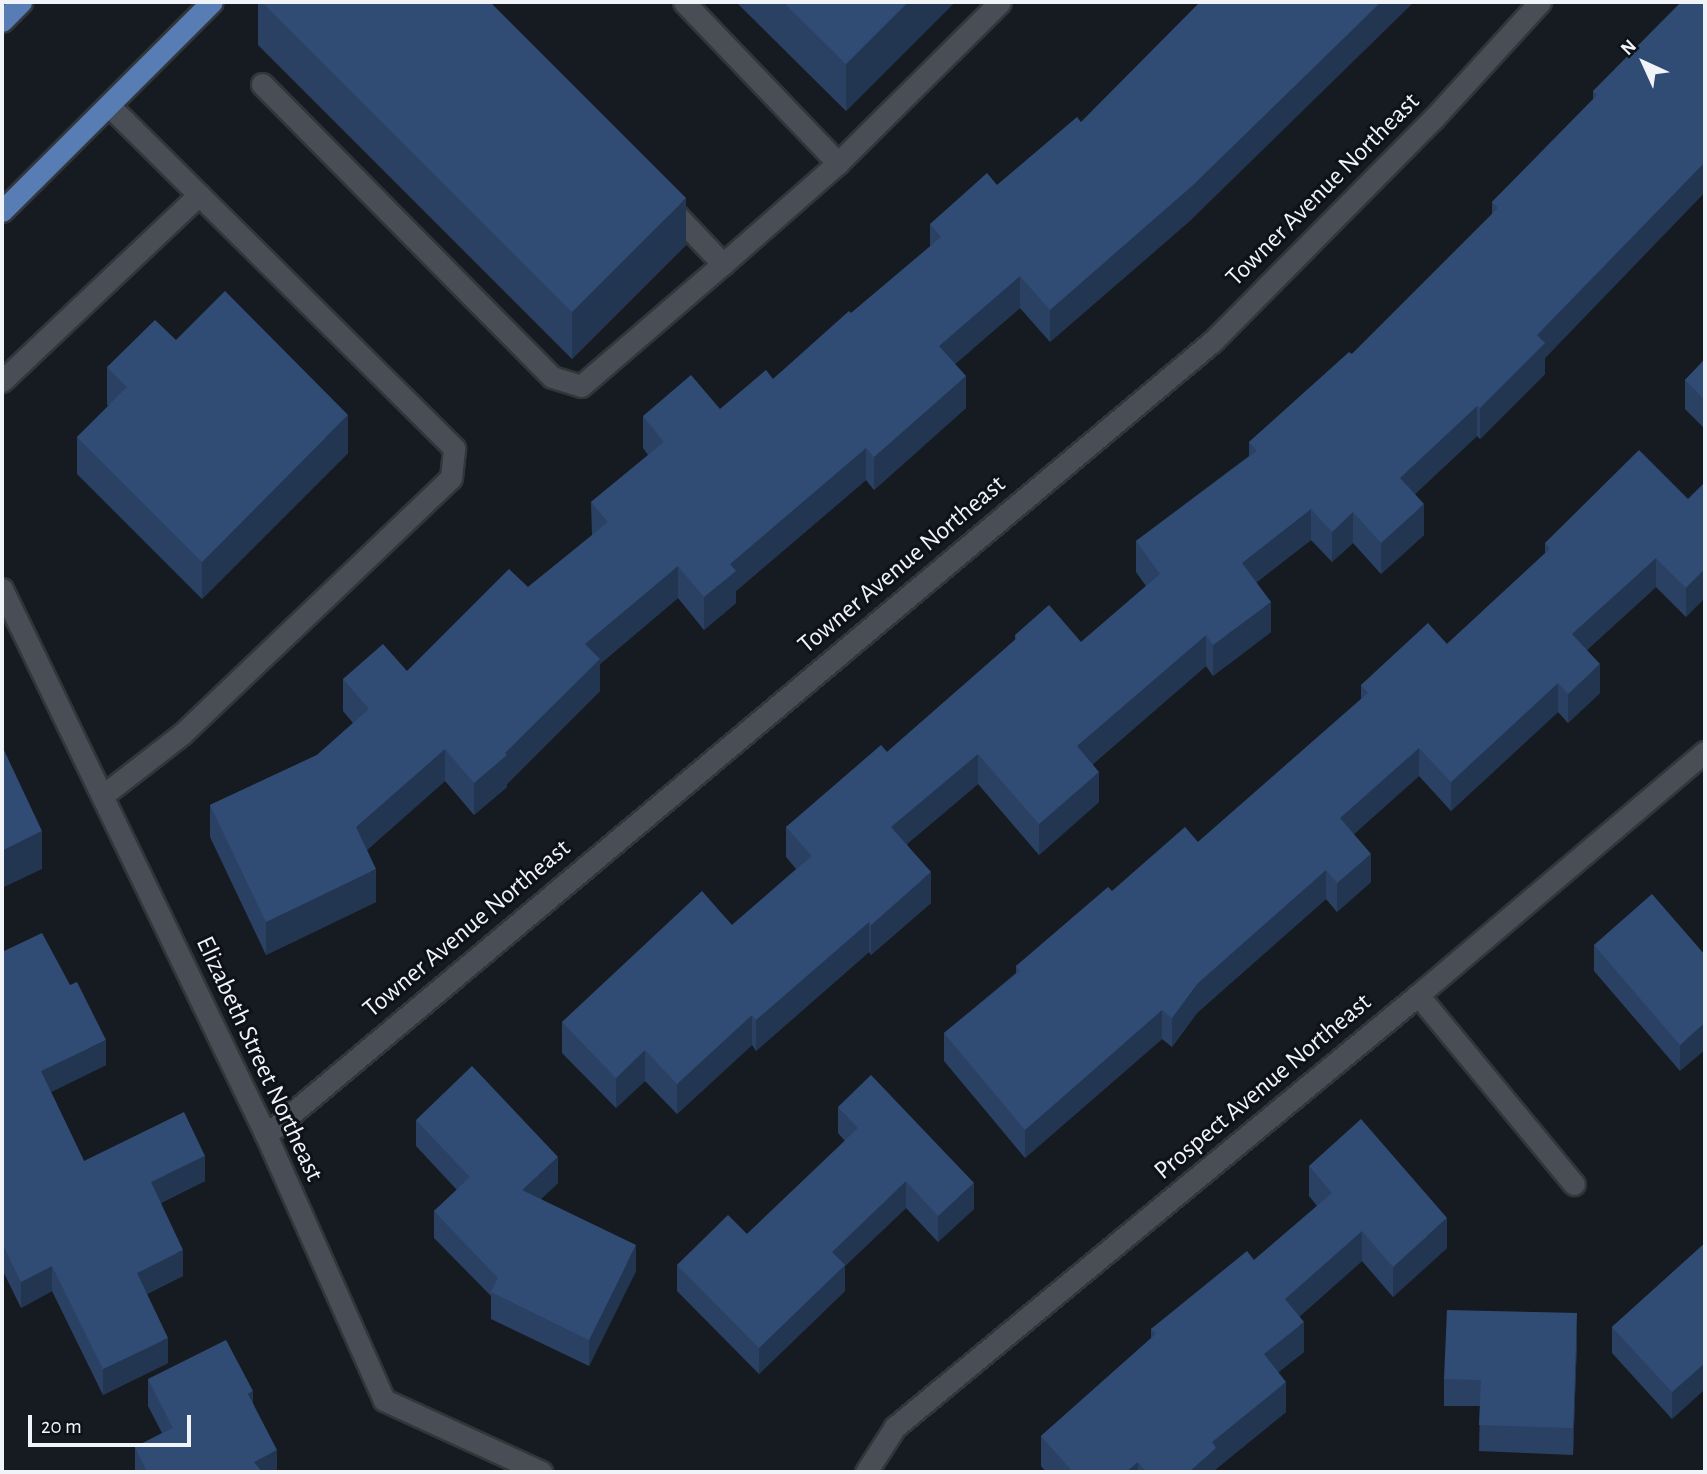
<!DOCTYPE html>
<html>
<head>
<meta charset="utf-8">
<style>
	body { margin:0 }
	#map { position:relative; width:1707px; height:1474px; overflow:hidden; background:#161b22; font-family:"Alegreya Sans",sans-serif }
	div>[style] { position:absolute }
	.roads { filter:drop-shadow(2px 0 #32363b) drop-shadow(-2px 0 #32363b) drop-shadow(0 2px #32363b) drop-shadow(0 -2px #32363b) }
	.minor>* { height:21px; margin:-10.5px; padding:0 10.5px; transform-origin:10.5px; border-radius:10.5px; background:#494e56 }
	.major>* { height:21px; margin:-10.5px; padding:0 10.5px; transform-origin:10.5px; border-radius:10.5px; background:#577db4 }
	.wall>* { inset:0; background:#2a4164 }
	.shaded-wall>* { inset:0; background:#223551 }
	.building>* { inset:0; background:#314c74 }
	span { translate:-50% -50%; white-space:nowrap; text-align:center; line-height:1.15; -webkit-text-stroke:6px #0e1218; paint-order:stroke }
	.street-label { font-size:26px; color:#f0f4f9 }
	.frame { position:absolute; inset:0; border:4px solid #f0f4f9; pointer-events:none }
	.north { position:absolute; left:1609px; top:28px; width:70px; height:70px; -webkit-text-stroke:5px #0e1218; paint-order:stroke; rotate:315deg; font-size:19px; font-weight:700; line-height:28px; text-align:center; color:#f0f4f9 }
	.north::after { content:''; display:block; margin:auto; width:24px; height:32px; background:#f0f4f9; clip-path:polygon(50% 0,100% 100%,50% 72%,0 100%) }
	.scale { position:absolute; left:28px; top:1415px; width:163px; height:32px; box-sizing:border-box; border:4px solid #f0f4f9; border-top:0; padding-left:9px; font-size:21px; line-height:24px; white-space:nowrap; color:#f0f4f9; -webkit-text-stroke:5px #0e1218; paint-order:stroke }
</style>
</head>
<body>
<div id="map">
	<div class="roads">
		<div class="minor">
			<div style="left:684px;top:2px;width:223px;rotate:46.3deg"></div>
			<div style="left:262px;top:84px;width:412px;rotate:45.3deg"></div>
			<div style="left:552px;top:377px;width:30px;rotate:17deg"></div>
			<div style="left:581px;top:386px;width:187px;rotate:-40.7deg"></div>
			<div style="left:666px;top:204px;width:83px;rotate:46.5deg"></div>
			<div style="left:723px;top:264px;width:153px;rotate:-41.3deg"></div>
			<div style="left:838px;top:163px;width:228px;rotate:-44.8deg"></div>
			<div style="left:2px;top:381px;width:271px;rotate:-43.4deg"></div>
			<div style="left:2px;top:589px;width:606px;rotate:64.2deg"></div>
			<div style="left:266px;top:1135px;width:290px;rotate:66deg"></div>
			<div style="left:384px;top:1400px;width:173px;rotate:24.6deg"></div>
			<div style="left:102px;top:796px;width:101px;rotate:-37.8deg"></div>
			<div style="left:182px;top:734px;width:371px;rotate:-43.6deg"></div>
			<div style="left:451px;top:478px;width:30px;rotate:-84deg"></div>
			<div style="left:454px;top:448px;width:487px;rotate:-135.2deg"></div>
			<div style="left:1418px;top:995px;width:245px;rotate:50.5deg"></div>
			<div style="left:266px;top:1135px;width:1236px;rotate:-39.98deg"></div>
			<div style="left:1213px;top:341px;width:313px;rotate:-45.3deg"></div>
			<div style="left:1433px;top:119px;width:159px;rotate:-47.6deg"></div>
			<div style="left:866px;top:1472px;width:54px;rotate:-57.2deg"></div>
			<div style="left:895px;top:1427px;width:678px;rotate:-39.56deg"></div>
			<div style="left:1418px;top:995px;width:376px;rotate:-40.3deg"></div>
		</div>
		<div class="major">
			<div style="left:2px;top:21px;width:27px;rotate:-45deg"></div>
			<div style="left:2px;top:211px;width:296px;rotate:-44.9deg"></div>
		</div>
	</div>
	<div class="wall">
		<div style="clip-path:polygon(258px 2px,490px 2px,686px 245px,572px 359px,258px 45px)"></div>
		<div style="clip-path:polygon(736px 2px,955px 2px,846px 111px)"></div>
		<div style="clip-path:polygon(1705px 2px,1705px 192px,1545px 358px,1545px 374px,1480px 439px,1477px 436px,1415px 494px,1424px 535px,1381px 574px,1353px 543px,1332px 562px,1311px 540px,1256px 582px,1271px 632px,1213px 676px,1206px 666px,1093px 764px,1099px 802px,1039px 855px,978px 784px,907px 844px,931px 903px,871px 955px,869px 952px,756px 1051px,752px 1045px,677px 1114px,645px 1081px,616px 1108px,562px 1053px,562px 1022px,732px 925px,796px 869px,786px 857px,786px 827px,887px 752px,1015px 640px,1015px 635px,1081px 642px,1146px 586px,1136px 572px,1136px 541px,1249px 456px,1249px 442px,1352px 354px,1492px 214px,1492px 202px,1593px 100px,1593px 91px)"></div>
		<div style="clip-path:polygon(1081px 122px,1192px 219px,1050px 342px,1020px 308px,955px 364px,966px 408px,874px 490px,866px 480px,736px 591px,736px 603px,704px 630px,678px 598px,600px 664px,600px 691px,507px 784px,507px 787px,474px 815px,445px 781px,367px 850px,376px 902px,266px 955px,210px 837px,210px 805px,317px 755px,353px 723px,343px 711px,343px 679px,407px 671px,528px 587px,592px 536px,591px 502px,648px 455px,643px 448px,643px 416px,720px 409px,773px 379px,930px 247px,930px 224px,997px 185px)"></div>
		<div style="clip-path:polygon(176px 340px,348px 453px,202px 599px,77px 474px,77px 437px,109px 406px,107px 405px,107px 367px)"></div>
		<div style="clip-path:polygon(1705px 359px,1705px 429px,1685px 409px,1685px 380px)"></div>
		<div style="clip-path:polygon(1688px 499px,1686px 617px,1656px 587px,1587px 650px,1600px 693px,1568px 723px,1558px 712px,1451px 811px,1419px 776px,1354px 834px,1371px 882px,1337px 912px,1326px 899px,1197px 1013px,1172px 1047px,1162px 1039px,1025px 1158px,944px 1061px,944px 1033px,1016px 973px,1016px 966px,1112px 891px,1198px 842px,1361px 699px,1361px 685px,1447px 644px,1545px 553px,1545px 543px)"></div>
		<div style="clip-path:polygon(1594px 945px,1705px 955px,1680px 1071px,1594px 971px)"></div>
		<div style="clip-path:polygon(2px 952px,106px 1065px,51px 1092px,84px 1161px,205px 1181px,161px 1203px,183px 1276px,147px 1294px,168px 1363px,103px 1395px,52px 1291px,21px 1308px,2px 1269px)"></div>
		<div style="clip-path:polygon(838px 1107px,974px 1209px,938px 1242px,906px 1208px,845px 1266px,845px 1291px,759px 1374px,677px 1291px,677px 1265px,747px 1234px,845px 1141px,838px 1133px)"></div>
		<div style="clip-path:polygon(416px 1120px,558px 1183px,541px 1199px,636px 1271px,589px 1366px,491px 1319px,491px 1296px,434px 1238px,434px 1211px,457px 1190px,416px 1146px)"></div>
		<div style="clip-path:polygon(1309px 1166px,1447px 1248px,1393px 1297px,1362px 1261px,1299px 1317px,1304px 1352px,1278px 1372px,1286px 1412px,1216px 1469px,1216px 1472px,1046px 1472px,1041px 1466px,1041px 1436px,1151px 1338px,1151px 1329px,1254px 1260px,1317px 1206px,1309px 1196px)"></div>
		<div style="clip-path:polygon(1705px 1243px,1705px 1389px,1672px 1419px,1612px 1353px,1612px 1327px)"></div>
		<div style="clip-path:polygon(1577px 1340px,1573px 1455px,1479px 1451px,1480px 1406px,1444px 1406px,1444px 1379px)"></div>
		<div style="clip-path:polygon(148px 1379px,253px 1403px,277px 1472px,135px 1472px,135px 1447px,162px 1433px,148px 1406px)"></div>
	</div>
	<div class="shaded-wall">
		<div style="clip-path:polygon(908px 2px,955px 2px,846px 111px,846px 64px)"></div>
		<div style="clip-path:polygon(1381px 2px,1414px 2px,1192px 219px,1050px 342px,1050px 310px)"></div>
		<div style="clip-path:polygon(1705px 162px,1705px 192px,1545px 358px,1545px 374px,1480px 439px,1480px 408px,1537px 335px)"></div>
		<div style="clip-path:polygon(686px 198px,686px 245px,572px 359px,572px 312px)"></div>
		<div style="clip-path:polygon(1020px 276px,1020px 308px,939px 378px,939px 346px)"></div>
		<div style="clip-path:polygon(966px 376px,966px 408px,874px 490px,874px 457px)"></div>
		<div style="clip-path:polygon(1477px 406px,1477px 436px,1400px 508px,1400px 478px)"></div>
		<div style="clip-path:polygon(348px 415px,348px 453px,202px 599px,202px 562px)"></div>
		<div style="clip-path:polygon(866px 448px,866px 480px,736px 591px,736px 603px,704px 630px,704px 597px,730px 564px)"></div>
		<div style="clip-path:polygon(1424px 504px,1424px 535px,1381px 574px,1381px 543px)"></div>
		<div style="clip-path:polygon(1311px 509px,1311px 540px,1242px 594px,1242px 563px)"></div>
		<div style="clip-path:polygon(1353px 512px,1353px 543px,1332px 562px,1332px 532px)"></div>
		<div style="clip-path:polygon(1656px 558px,1656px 587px,1572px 663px,1572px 634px)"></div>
		<div style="clip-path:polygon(678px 566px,678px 598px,600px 664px,600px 691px,507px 784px,507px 787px,474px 815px,474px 783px,505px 753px,585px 644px)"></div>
		<div style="clip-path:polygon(1705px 569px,1705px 598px,1686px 617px,1686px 588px)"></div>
		<div style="clip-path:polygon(1271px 602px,1271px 632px,1213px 676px,1213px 645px)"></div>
		<div style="clip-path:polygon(1206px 635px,1206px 666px,1077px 777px,1077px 746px)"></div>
		<div style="clip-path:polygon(1600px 664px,1600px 693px,1568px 723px,1568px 694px)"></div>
		<div style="clip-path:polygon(1558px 683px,1558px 712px,1451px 811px,1451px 782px)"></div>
		<div style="clip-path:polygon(1419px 748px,1419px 776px,1340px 846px,1340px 818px)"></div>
		<div style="clip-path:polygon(445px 749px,445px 781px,356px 859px,356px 827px)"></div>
		<div style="clip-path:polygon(978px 754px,978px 784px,891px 857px,891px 827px)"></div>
		<div style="clip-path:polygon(1099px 772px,1099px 802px,1039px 855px,1039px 824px)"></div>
		<div style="clip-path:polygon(42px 831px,42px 869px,2px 888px,2px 851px)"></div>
		<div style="clip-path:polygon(1371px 854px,1371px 882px,1337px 912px,1337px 883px)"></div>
		<div style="clip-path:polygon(376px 869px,376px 902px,266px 955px,266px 922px)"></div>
		<div style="clip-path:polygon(1326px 870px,1326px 899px,1197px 1013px,1172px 1047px,1172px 1018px,1197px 984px)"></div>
		<div style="clip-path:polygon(931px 872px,931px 903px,871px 955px,871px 925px)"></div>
		<div style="clip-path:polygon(869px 922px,869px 952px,756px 1051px,756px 1020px)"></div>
		<div style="clip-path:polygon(1162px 1010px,1162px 1039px,1025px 1158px,1025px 1130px)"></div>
		<div style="clip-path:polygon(752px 1015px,752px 1045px,677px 1114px,677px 1084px)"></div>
		<div style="clip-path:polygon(1705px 1023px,1705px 1050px,1680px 1071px,1680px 1045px)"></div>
		<div style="clip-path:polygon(106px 1040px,106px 1065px,41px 1097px,41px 1071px)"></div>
		<div style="clip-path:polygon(645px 1050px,645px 1081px,616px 1108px,616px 1078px)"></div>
		<div style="clip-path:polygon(205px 1156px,205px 1181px,151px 1207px,151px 1182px)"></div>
		<div style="clip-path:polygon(558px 1157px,558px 1183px,522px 1217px,522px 1190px)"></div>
		<div style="clip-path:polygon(906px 1181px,906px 1208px,845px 1266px,845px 1291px,759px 1374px,759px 1348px,832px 1252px)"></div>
		<div style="clip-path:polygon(974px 1183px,974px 1209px,938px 1242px,938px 1216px)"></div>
		<div style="clip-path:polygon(1447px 1218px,1447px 1248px,1393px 1297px,1393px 1267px)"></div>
		<div style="clip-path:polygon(1362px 1231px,1362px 1261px,1285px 1329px,1285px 1299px)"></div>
		<div style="clip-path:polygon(636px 1245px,636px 1271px,589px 1366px,589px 1340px)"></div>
		<div style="clip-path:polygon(183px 1250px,183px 1276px,137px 1298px,137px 1273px)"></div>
		<div style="clip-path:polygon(52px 1266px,52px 1291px,21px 1308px,21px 1282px)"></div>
		<div style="clip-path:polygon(1577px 1313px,1577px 1340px,1573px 1455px,1573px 1428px)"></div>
		<div style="clip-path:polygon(1304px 1322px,1304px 1352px,1264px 1384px,1264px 1354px)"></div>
		<div style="clip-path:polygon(168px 1338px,168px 1363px,103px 1395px,103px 1369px)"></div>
		<div style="clip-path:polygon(1705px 1363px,1705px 1389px,1672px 1419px,1672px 1392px)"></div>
		<div style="clip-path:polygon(1286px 1382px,1286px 1412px,1216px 1469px,1216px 1472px,1189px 1472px,1212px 1442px)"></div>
		<div style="clip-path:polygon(253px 1391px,253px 1418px,248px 1394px)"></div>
		<div style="clip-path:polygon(277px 1450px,277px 1472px,254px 1472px,254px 1462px)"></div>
		<div style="clip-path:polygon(1138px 1462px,1138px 1472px,1126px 1472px)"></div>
	</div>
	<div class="building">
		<div style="clip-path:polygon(262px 2px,490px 2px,686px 198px,572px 312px)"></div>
		<div style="clip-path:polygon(783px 2px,908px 2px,846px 64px)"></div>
		<div style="clip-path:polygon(1200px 2px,1381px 2px,1192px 186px,1050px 310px,1020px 276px,939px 346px,966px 376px,874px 457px,866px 448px,730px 564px,736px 571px,704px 597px,678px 566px,585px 644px,600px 659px,505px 753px,507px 755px,474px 783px,445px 749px,356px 827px,376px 869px,266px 922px,210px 805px,317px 755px,369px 709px,343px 679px,383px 644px,407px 671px,509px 569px,528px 587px,608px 522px,591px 502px,664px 442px,643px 416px,691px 375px,720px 409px,766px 370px,773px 379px,849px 311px,851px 313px,941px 237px,930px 224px,987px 173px,997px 185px,1077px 117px,1081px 122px)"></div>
		<div style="clip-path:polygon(1681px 2px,1705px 2px,1705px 162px,1537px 335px,1545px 343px,1480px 408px,1477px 406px,1400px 478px,1424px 504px,1381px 543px,1353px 512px,1332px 532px,1311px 509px,1242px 563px,1271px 602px,1213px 645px,1206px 635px,1077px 746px,1099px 772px,1039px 824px,978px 754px,891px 827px,931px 872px,871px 925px,869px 922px,756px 1020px,752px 1015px,677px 1084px,645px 1050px,616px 1078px,562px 1022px,702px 891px,732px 925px,812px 856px,786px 827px,881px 745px,887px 752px,1017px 638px,1015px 635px,1049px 605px,1081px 642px,1160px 574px,1136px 541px,1257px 451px,1249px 442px,1349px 352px,1352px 354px,1498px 208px,1492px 202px,1597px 95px,1593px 91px)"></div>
		<div style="clip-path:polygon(225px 291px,348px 415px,202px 562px,77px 437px,127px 387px,107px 367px,155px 320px,176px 340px)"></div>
		<div style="clip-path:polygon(1705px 359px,1705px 400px,1685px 380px)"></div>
		<div style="clip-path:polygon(1639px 450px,1688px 499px,1705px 482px,1705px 569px,1686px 588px,1656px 558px,1572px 634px,1600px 664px,1568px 694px,1558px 683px,1451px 782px,1419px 748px,1340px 818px,1371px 854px,1337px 883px,1326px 870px,1197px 984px,1172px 1018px,1162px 1010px,1025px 1130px,944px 1033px,1020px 971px,1016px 966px,1108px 887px,1112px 891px,1185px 827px,1198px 842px,1368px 693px,1361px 685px,1428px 623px,1447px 644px,1550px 549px,1545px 543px)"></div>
		<div style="clip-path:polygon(2px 746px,42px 831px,2px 851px)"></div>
		<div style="clip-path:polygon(1652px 894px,1705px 955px,1705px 1023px,1680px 1045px,1594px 945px)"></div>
		<div style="clip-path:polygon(42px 933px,70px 985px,77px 982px,106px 1040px,41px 1071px,84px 1161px,184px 1112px,205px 1156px,151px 1182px,183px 1250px,137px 1273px,168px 1338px,103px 1369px,52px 1266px,21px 1282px,2px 1243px,2px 952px)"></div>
		<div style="clip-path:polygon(472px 1066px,558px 1157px,522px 1190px,636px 1245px,589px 1340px,491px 1292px,498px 1278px,434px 1211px,470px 1177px,416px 1120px)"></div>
		<div style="clip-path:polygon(871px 1075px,974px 1183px,938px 1216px,906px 1181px,832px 1252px,845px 1265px,759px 1348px,677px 1265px,728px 1215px,747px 1234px,858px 1128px,838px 1107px)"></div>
		<div style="clip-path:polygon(1361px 1119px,1447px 1218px,1393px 1267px,1362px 1231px,1285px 1299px,1304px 1322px,1264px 1354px,1286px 1382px,1212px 1442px,1216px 1448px,1189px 1472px,1147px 1472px,1138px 1462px,1126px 1472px,1073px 1472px,1041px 1436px,1156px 1334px,1151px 1329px,1247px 1251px,1254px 1260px,1332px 1193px,1309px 1166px)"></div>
		<div style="clip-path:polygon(1705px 1243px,1705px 1363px,1672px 1392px,1612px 1327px)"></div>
		<div style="clip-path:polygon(1447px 1310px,1577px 1313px,1573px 1428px,1479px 1425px,1481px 1380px,1444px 1379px)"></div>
		<div style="clip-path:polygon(226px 1340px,253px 1391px,248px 1394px,277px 1450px,254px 1462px,262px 1472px,147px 1472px,135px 1447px,173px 1428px,148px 1379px)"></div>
	</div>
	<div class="street-label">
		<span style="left:1323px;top:190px;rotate:-45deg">Towner Avenue Northeast</span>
		<span style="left:902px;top:565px;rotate:-40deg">Towner Avenue Northeast</span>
		<span style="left:467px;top:929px;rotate:-40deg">Towner Avenue Northeast</span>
		<span style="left:259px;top:1059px;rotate:65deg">Elizabeth Street Northeast</span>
		<span style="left:1263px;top:1087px;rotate:-40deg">Prospect Avenue Northeast</span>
	</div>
	<div class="frame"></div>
	<div class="north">N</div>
	<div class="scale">20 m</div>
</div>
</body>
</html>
